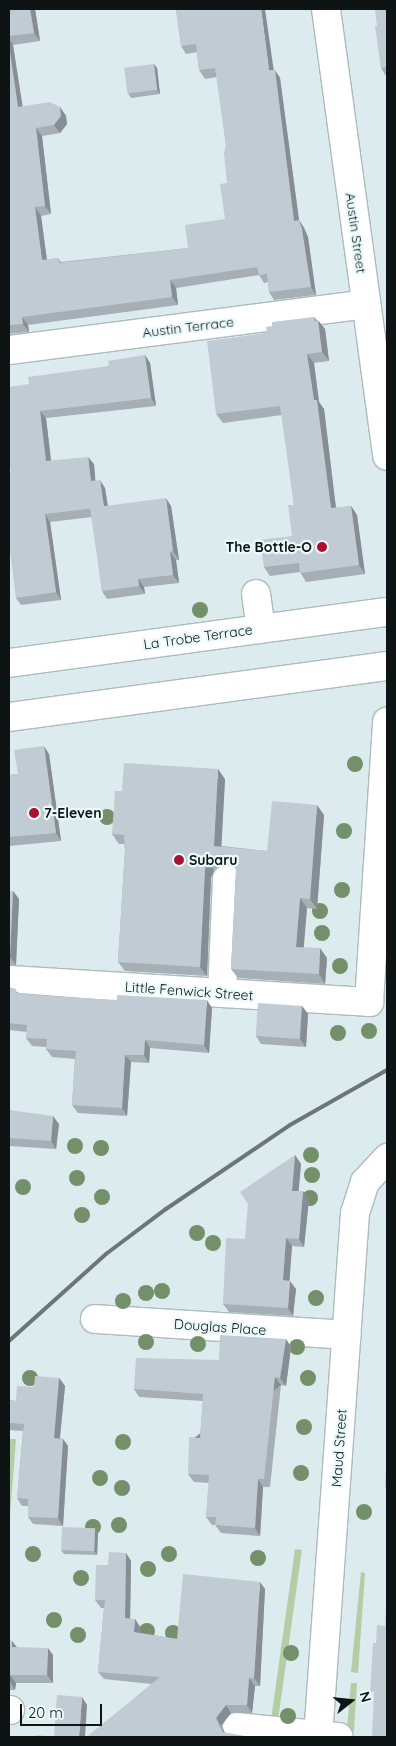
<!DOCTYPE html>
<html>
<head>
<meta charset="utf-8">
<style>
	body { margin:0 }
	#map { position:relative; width:396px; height:1746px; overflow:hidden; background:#dcebed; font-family:Quicksand,sans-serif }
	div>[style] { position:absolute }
	.green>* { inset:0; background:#b3cea5; transform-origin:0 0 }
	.roads { filter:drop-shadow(1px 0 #adbbbd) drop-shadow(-1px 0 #adbbbd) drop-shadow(0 1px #adbbbd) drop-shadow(0 -1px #adbbbd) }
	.minor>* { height:28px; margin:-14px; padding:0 14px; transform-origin:14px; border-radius:14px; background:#fff }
	.highway>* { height:28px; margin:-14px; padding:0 14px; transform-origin:14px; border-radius:14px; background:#fff }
	.rail>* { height:4px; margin:-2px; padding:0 2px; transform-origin:2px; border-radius:2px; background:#6c7677 }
	.trees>* { width:16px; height:16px; margin:-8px; border-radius:50%; background:#74906b }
	.wall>* { inset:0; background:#a5afb5 }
	.shaded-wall>* { inset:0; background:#868e94; transform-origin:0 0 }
	.building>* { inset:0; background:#c0cbd3; transform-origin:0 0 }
	.dots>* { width:14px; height:14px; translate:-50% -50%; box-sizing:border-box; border:2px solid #eaf9fa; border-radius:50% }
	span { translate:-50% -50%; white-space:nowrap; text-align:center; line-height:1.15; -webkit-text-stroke:4.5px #eaf9fa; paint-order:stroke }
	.street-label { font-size:14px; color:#0e1314 }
	.poi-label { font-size:14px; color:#0e1314; font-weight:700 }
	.right { translate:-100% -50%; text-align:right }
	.left { translate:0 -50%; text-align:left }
	.frame { position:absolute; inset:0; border:10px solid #0e1314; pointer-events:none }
	.north { position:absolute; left:326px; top:1676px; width:50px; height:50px; -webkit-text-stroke:4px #eaf9fa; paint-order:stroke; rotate:74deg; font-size:14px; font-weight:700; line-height:20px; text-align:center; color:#0e1314 }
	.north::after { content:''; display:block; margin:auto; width:18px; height:22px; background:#0e1314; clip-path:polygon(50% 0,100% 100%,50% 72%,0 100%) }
	.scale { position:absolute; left:20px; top:1704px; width:82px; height:22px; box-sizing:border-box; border:2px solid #0e1314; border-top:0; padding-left:6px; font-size:15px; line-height:18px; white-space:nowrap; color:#0e1314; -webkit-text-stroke:4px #eaf9fa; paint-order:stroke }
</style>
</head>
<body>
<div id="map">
	<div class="green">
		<div style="clip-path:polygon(9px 1439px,16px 1439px,10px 1516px,9px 1516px)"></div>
		<div style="left:295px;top:1549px;width:7px;height:175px;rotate:8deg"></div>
		<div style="clip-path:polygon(361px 1572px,365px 1573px,358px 1673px,351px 1672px)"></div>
		<div style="clip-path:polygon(351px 1683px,357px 1683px,354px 1731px,347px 1729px)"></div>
	</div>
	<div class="roads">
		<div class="minor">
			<div style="left:326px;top:9px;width:451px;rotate:82.2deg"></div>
			<div style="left:9px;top:350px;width:360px;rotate:-7.3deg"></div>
			<div style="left:256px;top:594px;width:35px;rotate:82deg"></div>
			<div style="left:9px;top:980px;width:361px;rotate:3.5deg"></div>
			<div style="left:369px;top:1002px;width:281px;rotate:-86.3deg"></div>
			<div style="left:222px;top:993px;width:114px;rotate:-87.5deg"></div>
			<div style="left:95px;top:1319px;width:252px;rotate:3.6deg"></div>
			<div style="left:9px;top:1710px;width:1px"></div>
			<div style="left:237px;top:1727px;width:102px;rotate:5.6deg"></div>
			<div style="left:318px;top:1737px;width:525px;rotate:-85.96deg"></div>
			<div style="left:355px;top:1213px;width:33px;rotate:-72deg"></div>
			<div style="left:365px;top:1182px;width:33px;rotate:-47deg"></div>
		</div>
		<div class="highway">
			<div style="left:9px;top:663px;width:381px;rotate:-7.7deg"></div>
			<div style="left:9px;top:717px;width:381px;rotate:-7.7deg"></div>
		</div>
	</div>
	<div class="rail">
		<div style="left:9px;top:1341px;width:130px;rotate:-41.9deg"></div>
		<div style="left:106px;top:1254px;width:75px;rotate:-36.9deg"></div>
		<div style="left:166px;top:1209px;width:150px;rotate:-34.1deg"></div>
		<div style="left:290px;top:1125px;width:112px;rotate:-29.6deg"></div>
	</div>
	<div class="trees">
		<div style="left:200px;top:610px"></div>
		<div style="left:355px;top:764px"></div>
		<div style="left:107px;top:817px"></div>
		<div style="left:344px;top:831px"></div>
		<div style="left:342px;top:890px"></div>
		<div style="left:320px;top:911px"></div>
		<div style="left:322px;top:933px"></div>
		<div style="left:340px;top:966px"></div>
		<div style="left:369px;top:1031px"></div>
		<div style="left:338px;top:1033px"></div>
		<div style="left:75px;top:1146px"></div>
		<div style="left:101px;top:1148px"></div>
		<div style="left:311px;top:1155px"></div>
		<div style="left:312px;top:1175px"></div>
		<div style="left:77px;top:1178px"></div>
		<div style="left:23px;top:1187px"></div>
		<div style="left:102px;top:1197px"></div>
		<div style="left:310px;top:1198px"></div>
		<div style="left:82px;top:1215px"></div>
		<div style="left:197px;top:1233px"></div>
		<div style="left:213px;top:1243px"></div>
		<div style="left:162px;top:1291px"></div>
		<div style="left:146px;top:1293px"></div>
		<div style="left:316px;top:1298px"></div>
		<div style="left:123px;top:1301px"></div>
		<div style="left:146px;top:1342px"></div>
		<div style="left:198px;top:1344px"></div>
		<div style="left:297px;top:1347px"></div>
		<div style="left:30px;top:1378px"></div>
		<div style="left:308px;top:1378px"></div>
		<div style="left:304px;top:1427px"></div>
		<div style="left:123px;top:1442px"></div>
		<div style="left:301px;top:1473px"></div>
		<div style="left:100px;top:1478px"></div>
		<div style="left:122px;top:1488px"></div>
		<div style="left:364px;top:1512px"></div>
		<div style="left:119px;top:1525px"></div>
		<div style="left:93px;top:1527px"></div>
		<div style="left:33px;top:1554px"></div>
		<div style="left:169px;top:1554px"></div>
		<div style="left:258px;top:1558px"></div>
		<div style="left:148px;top:1569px"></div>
		<div style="left:81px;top:1578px"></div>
		<div style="left:54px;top:1620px"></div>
		<div style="left:147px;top:1631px"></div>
		<div style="left:173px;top:1633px"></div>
		<div style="left:78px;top:1635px"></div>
		<div style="left:291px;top:1653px"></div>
		<div style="left:288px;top:1716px"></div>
	</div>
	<div class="wall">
		<div style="clip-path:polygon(9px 9px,35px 9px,40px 41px,13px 45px,22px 107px,60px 107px,66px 116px,67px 124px,60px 133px,42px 136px,51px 214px,41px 216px,47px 260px,58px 258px,61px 262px,188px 248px,225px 219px,227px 183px,226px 145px,217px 77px,205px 79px,199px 70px,197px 52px,186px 54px,181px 46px,176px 9px,274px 70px,280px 78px,299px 220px,304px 228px,308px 237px,316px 295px,274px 300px,269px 292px,268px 282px,264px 283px,259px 275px,176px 288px,178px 305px,28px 325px,29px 332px,9px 334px)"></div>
		<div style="clip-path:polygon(387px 9px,387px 75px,386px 76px,381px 68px,377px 26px)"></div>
		<div style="clip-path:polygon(154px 64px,157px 68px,160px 94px,131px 98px,128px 93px)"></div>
		<div style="clip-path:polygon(314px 317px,325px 329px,329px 361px,314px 363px,319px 402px,324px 409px,336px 508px,351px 506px,357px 515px,365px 574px,306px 582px,300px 572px,270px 576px,264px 567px,292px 536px,294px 505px,282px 415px,223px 423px,216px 414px,267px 333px,272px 326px)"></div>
		<div style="clip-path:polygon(145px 355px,150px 363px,156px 406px,46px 418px,51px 461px,94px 464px,95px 480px,105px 488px,108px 506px,171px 506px,179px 560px,176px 560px,179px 583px,144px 587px,145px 594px,107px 599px,102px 591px,92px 517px,50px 522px,61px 600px,21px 605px,16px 598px,11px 472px,29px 384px,109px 366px)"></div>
		<div style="clip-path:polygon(49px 754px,61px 841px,9px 846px,9px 775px,18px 774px)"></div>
		<div style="clip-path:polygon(225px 779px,221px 846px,267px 851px,324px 815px,317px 909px,307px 908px,303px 947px,327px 958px,325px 984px,238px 978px,231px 969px,236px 870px,234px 865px,227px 863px,214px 870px,211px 878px,207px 976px,125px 971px,118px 962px,125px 850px,124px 844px,119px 844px,112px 834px,122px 791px)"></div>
		<div style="clip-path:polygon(9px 891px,13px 891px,19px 899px,16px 965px,9px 965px)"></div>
		<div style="clip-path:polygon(9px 987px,19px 993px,212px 1008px,209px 1053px,150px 1048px,149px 1063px,131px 1062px,127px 1116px,78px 1113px,72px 1105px,75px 1059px,52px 1057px,46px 1049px,46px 1047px,32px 1046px,26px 1038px,27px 1032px,9px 1030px)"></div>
		<div style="clip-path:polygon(302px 1006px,308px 1014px,306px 1047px,261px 1044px,256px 1036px)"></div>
		<div style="clip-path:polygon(9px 1110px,59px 1124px,56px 1149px,9px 1146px)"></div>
		<div style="clip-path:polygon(295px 1155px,301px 1164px,298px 1191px,309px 1199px,304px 1247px,292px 1246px,289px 1281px,296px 1289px,293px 1316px,229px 1312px,223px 1304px,245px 1239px)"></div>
		<div style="clip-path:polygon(286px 1339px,291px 1347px,286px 1386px,281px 1385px,270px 1487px,263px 1487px,260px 1536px,221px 1533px,215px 1525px,212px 1525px,206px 1517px,209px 1483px,194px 1482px,188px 1474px,200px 1438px,203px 1401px,139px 1397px,134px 1389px,219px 1360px)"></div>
		<div style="clip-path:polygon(59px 1378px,65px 1386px,60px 1438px,63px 1439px,68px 1446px,63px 1526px,33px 1524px,28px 1517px,28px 1506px,22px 1506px,17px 1498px,23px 1431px,9px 1430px,9px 1400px,16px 1401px,34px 1387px)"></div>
		<div style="clip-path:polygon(95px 1528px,98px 1533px,97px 1555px,64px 1554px,61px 1550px)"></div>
		<div style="clip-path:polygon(126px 1553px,131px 1561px,130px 1619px,135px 1619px,140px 1627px,140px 1633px,177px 1639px,265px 1589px,260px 1686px,255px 1686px,252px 1713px,231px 1713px,221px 1726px,225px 1732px,87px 1737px,152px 1684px,104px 1679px,98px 1672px,104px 1608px,101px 1608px,95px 1600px,108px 1565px)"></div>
		<div style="clip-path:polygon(9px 1640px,12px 1641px,17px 1647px,53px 1655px,53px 1683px,16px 1683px,15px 1690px,9px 1690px)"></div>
	</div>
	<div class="shaded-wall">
		<div style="clip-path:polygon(30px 9px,35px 9px,40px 41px,34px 33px)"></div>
		<div style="clip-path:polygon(261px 9px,265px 9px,275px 79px,269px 70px)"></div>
		<div style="clip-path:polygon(9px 38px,13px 45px,24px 115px,18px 107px,9px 45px)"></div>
		<div style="clip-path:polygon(154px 64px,157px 68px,160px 94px,157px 90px)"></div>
		<div style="clip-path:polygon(275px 70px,280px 78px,299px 220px,304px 228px,308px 237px,316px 295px,311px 287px,294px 221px)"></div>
		<div style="clip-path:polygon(60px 107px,66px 116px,67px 124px,60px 133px,54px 125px)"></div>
		<div style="clip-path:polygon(36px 128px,42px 136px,51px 214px,45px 206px)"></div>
		<div style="clip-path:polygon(35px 207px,41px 216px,48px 268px,42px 260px)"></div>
		<div style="clip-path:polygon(170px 280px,176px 288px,178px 305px,172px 297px)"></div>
		<div style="clip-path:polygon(22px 317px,28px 325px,29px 332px,23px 324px)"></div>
		<div style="clip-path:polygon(314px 317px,319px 323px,318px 320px,325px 329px,329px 361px,322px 352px)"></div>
		<div style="clip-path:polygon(307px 354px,314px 363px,319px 402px,324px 409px,337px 517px,331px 508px,314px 400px)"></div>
		<div style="clip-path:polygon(145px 355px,150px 363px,156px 406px,151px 398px)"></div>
		<div style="clip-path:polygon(40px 411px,46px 418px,52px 469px,46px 461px)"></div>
		<div style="clip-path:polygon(88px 457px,94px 464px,96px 489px,91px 481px)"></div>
		<div style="clip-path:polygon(100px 480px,105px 488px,109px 515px,104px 507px)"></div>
		<div style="clip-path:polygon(166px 498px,171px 506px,179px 560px,173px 551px)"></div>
		<div style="clip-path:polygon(351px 506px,357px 515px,365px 574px,359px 565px)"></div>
		<div style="clip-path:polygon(45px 514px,50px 522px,61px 600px,56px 592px)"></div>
		<div style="clip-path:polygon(170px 552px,176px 560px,179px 583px,173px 575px)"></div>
		<div style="clip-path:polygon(138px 579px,144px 587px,145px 594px,139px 586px)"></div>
		<div style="clip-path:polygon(44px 746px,49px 754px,61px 841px,56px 833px)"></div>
		<div style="clip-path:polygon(218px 769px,225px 779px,221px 854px,214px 846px)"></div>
		<div style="clip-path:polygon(317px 805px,324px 815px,317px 909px,310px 899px)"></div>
		<div style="clip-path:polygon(207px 861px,214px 870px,211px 878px,207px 976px,200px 967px,205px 869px)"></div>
		<div style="clip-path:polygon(13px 891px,19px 899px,16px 965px,10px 957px)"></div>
		<div style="clip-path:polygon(300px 898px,307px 908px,303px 957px,296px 947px)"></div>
		<div style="clip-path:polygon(320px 948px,327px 958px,325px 984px,319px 974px)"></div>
		<div style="clip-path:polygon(207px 1000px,212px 1008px,209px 1053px,204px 1045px)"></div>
		<div style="clip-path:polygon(302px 1006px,308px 1014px,306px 1047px,300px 1039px)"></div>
		<div style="clip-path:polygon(145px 1040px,150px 1048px,149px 1063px,144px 1055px)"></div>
		<div style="clip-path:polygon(125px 1055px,131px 1062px,127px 1116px,122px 1108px)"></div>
		<div style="clip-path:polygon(53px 1116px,59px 1124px,56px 1149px,51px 1141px)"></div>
		<div style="clip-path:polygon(295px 1155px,301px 1164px,298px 1199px,292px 1191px)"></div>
		<div style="clip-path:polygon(303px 1191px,309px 1199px,304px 1247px,299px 1239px)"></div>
		<div style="clip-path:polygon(286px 1238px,292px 1246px,289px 1288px,283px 1280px)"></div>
		<div style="clip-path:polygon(290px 1281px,296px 1289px,293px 1316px,288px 1308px)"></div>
		<div style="clip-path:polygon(286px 1339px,291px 1347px,286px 1386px,280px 1378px)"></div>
		<div style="left:275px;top:1377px;width:10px;height:103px;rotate:53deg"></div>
		<div style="clip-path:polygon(59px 1378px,65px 1386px,59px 1446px,54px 1438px)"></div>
		<div style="clip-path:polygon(63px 1439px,68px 1446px,63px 1526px,58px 1518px)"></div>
		<div style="clip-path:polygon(258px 1479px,263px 1487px,260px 1536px,255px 1528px)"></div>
		<div style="clip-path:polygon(95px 1528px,98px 1533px,97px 1555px,94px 1551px)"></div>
		<div style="clip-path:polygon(126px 1553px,131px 1561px,130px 1626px,125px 1618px)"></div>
		<div style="clip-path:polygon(260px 1582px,265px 1589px,260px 1686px,254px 1678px)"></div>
		<div style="clip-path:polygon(135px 1619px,140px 1627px,139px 1640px,134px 1632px)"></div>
		<div style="clip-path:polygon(12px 1641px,18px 1649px,12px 1647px)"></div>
		<div style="clip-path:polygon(48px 1648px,53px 1655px,53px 1683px,47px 1675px)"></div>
		<div style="clip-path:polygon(10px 1675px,16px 1683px,15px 1690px,10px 1682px)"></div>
		<div style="clip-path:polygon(249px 1678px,255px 1686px,252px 1713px,247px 1705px)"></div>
		<div style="clip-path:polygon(82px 1697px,87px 1705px,85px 1737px,79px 1737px)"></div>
		<div style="clip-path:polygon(226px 1705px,231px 1713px,221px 1726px,227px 1737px,223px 1732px,216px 1718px)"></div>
	</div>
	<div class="building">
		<div style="clip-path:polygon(9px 9px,30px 9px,34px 33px,9px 36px)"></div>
		<div style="clip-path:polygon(176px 9px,261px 9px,269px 70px,275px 70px,294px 221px,299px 220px,302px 229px,311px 287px,269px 292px,267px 274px,259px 275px,257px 267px,170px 280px,172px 297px,22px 317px,23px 324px,9px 325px,9px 45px,18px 107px,50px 102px,60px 107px,61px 116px,54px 125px,36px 128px,45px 206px,35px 207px,42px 260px,58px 258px,59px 263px,188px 248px,185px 225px,225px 219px,220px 184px,227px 183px,224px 153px,226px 145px,215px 68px,199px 70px,196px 44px,181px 46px)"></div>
		<div style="clip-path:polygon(375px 9px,387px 9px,387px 67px,381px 68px,375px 26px,377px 26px)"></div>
		<div style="left:154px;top:64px;width:26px;height:30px;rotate:83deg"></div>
		<div style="clip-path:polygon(314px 317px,315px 321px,318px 320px,322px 352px,307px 354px,314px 400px,317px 400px,331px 508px,351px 506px,359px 565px,300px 573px,299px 563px,264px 567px,260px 540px,292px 536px,288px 505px,294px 505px,280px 406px,216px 414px,207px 341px,267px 333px,266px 327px,272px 326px,272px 322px)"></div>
		<div style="clip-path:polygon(145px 355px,151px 398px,40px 411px,46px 461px,88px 457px,91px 481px,100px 480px,104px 507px,45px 514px,56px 592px,16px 598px,9px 543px,9px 472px,11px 472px,9px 457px,9px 387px,29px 384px,28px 377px,109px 366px,108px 361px)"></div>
		<div style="clip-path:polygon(166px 498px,173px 551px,170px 552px,173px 575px,138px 579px,139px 586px,102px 591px,90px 508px)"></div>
		<div style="clip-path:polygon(44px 746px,56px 833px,9px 837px,9px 775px,18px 774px,14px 750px)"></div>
		<div style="clip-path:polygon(124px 763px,218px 769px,214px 846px,267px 851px,272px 801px,317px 805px,310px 899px,300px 898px,296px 947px,320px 948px,319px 974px,231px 969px,236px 870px,229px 856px,220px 854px,207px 861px,205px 869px,200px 967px,118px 962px,125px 850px,124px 835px,112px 834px,115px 791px,122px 791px)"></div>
		<div style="clip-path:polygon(9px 891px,13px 891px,10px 957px,9px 957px)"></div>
		<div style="clip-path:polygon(9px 987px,16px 989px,16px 993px,49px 996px,117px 1000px,117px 995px,207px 1000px,204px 1045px,145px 1040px,144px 1055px,125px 1055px,122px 1108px,72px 1105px,76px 1051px,46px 1049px,47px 1039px,26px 1038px,27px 1025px,9px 1023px)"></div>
		<div style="left:258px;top:1003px;width:44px;height:33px;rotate:4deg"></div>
		<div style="clip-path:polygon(9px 1110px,53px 1116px,51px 1141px,9px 1138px)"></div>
		<div style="clip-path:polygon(295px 1155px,292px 1191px,303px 1191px,299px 1239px,286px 1238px,283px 1280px,290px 1281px,288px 1308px,223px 1304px,226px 1238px,245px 1239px,248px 1204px,240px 1192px)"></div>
		<div style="clip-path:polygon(220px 1335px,286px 1339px,280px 1378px,275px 1377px,264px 1479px,258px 1479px,255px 1528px,215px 1525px,216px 1517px,206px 1517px,209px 1475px,188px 1474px,189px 1437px,200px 1438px,203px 1394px,134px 1389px,136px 1358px,219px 1360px)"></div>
		<div style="clip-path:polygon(35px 1376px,59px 1378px,54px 1438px,63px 1439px,58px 1518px,28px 1517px,28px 1499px,17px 1498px,24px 1424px,9px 1423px,9px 1400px,16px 1401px,17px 1386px,34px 1387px)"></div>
		<div style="clip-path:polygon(387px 1449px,387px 1488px,385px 1488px)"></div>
		<div style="left:62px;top:1527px;width:33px;height:23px;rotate:2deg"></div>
		<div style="clip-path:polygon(109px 1552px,126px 1553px,125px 1618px,135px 1619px,134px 1632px,177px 1639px,183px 1574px,260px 1582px,254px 1678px,249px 1678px,247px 1705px,226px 1705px,216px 1718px,223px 1732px,245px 1736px,245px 1737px,87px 1737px,160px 1677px,98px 1672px,105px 1600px,95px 1600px,96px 1565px,108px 1565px)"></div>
		<div style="clip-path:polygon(387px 1590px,387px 1737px,372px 1737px,374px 1692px,370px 1692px,373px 1643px,376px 1643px,377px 1625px,385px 1626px)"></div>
		<div style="clip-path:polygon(9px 1640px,12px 1641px,12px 1647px,48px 1648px,47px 1675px,10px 1675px,10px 1682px,9px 1682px)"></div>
		<div style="clip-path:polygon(57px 1695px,82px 1697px,79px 1737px,36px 1737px,36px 1735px,54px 1737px)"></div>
	</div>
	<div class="dots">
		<div style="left:322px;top:547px;background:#a9112e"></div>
		<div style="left:34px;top:813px;background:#a9112e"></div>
		<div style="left:179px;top:860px;background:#a9112e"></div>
	</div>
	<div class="street-label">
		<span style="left:356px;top:233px;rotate:82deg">Austin Street</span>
		<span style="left:188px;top:327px;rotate:-7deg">Austin Terrace</span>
		<span style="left:198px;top:637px;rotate:-8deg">La Trobe Terrace</span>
		<span style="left:189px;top:991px;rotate:4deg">Little Fenwick Street</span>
		<span style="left:220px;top:1327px;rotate:4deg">Douglas Place</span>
		<span style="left:339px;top:1448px;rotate:-86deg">Maud Street</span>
	</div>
	<div class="poi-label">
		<span class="right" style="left:312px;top:547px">The Bottle-O</span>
		<span class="left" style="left:44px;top:813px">7-Eleven</span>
		<span class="left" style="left:189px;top:860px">Subaru</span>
	</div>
	<div class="frame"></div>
	<div class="north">N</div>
	<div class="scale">20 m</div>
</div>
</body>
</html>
